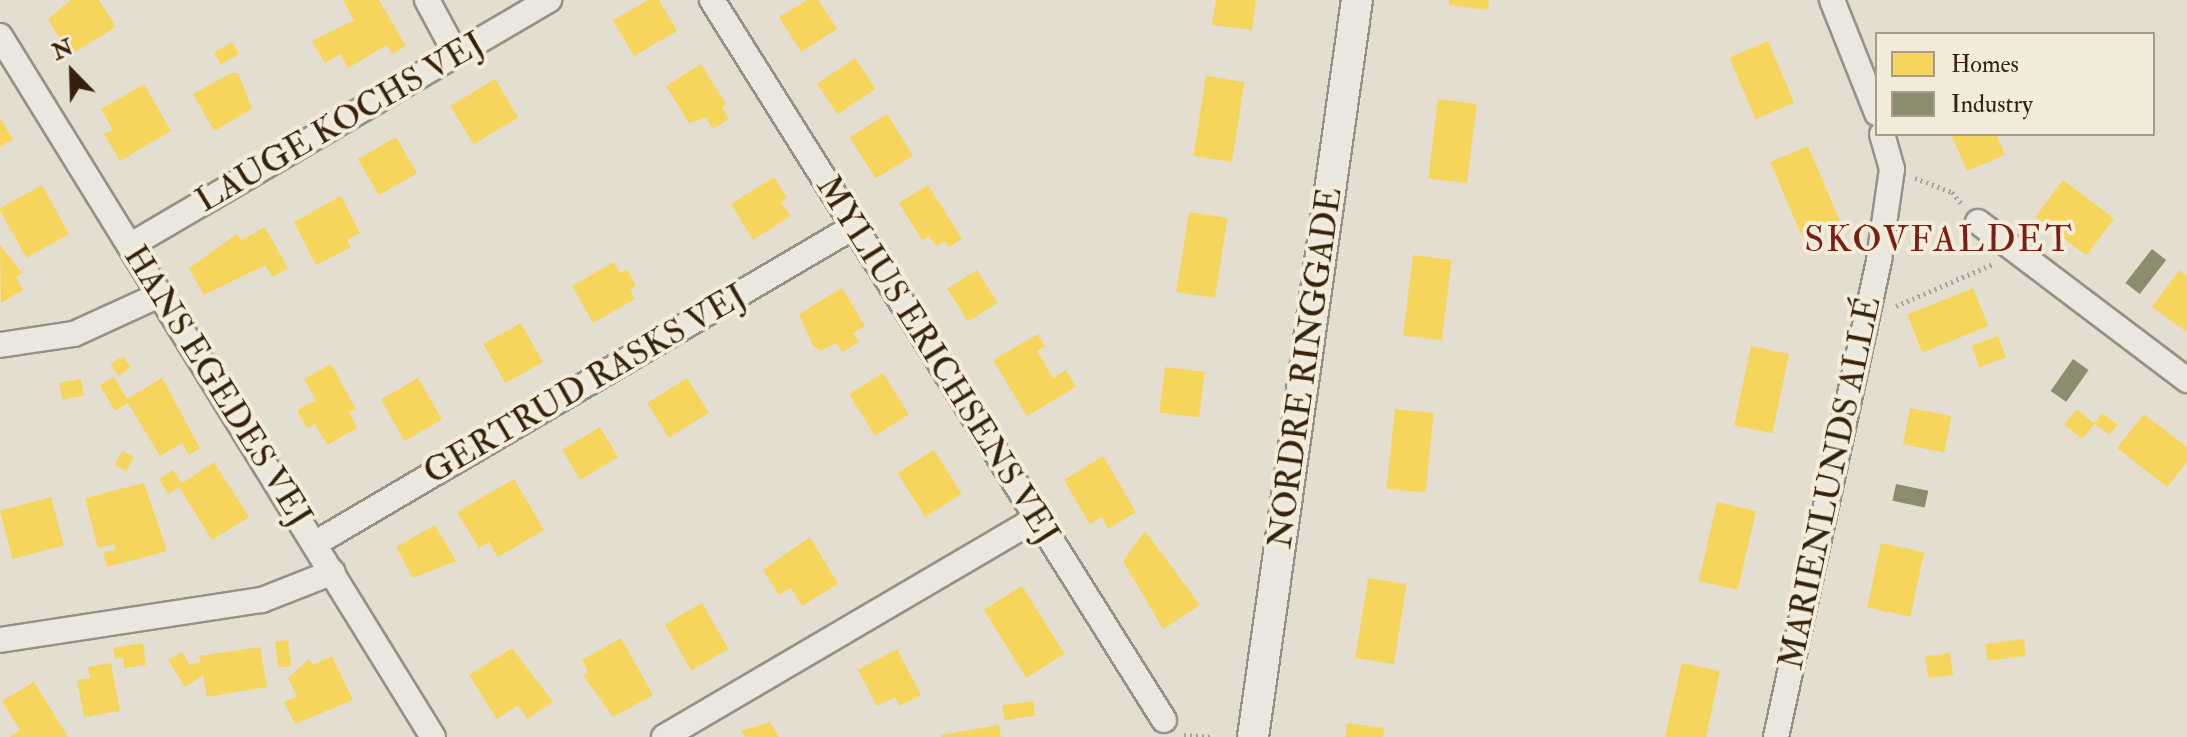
<!DOCTYPE html>
<html>
<head>
<meta charset="utf-8">
<style>
	body { margin:0 }
	#map { position:relative; width:2187px; height:737px; overflow:hidden; background:#e4ded0; font-family:"IM FELL Double Pica",serif }
	div>[style] { position:absolute }
	.homes>* { inset:0; background:#f6d55c; transform-origin:0 0 }
	.industry>* { inset:0; background:#8c8c6e; transform-origin:0 0 }
	.path>* { height:5px; margin-top:-2.5px; transform-origin:0; background:repeating-linear-gradient(90deg,#a8a39c 0 2px,transparent 0 6px) }
	.roads { filter:drop-shadow(2px 0 #969086) drop-shadow(-2px 0 #969086) drop-shadow(0 2px #969086) drop-shadow(0 -2px #969086) }
	.minor>* { height:24px; margin:-12px; padding:0 12px; transform-origin:12px; border-radius:12px; background:#eae7e0 }
	.tertiary>* { height:30px; margin:-15px; padding:0 15px; transform-origin:15px; border-radius:15px; background:#eae7e0 }
	span { translate:-50% -50%; white-space:nowrap; text-align:center; line-height:1.15; -webkit-text-stroke:8px #f3ecdb; paint-order:stroke }
	.street-label { font-size:34px; color:#35220e }
	.neighbourhood-label { font-size:36px; color:#7a1f14; letter-spacing:2px }
	.legend { position:absolute; left:1875px; top:32px; width:280px; height:104px; box-sizing:border-box; background:#f3ecdb; border:2px solid #a79b89; margin:0; padding:10px 14px; list-style:none; font-size:24px; color:#35220e }
	.legend li { display:flex; align-items:center; gap:16px; height:40px }
	.legend b { width:40px; border:2px solid #a79b89 }
	.north { position:absolute; left:32px; top:32px; width:80px; height:80px; -webkit-text-stroke:6px #f3ecdb; paint-order:stroke; rotate:337deg; font-size:22px; font-weight:700; line-height:32px; text-align:center; color:#35220e }
	.north::after { content:''; display:block; margin:auto; width:28px; height:36px; background:#35220e; clip-path:polygon(50% 0,100% 100%,50% 72%,0 100%) }
</style>
</head>
<body>
<div id="map">
	<div class="homes">
		<div style="clip-path:polygon(71px 0,99px 0,116px 27px,70px 55px,48px 19px)"></div>
		<div style="clip-path:polygon(343px 0,379px 0,406px 46px,392px 54px,387px 45px,348px 68px,340px 54px,325px 63px,312px 41px,354px 20px)"></div>
		<div style="clip-path:polygon(648px 0,659px 0,677px 31px,634px 56px,613px 20px)"></div>
		<div style="clip-path:polygon(807px 0,818px 0,837px 29px,801px 52px,779px 17px)"></div>
		<div style="clip-path:polygon(1216px 0,1256px 0,1252px 30px,1212px 25px)"></div>
		<div style="clip-path:polygon(1449px 0,1489px 0,1488px 10px,1449px 5px)"></div>
		<div style="left:1768px;top:41px;width:67px;height:42px;rotate:67deg"></div>
		<div style="left:232px;top:42px;width:14px;height:21px;rotate:60deg"></div>
		<div style="left:855px;top:58px;width:37px;height:46px;rotate:56deg"></div>
		<div style="clip-path:polygon(701px 64px,726px 104px,722px 107px,729px 119px,713px 129px,706px 118px,689px 123px,666px 86px)"></div>
		<div style="clip-path:polygon(231px 73px,238px 73px,252px 109px,214px 131px,193px 94px)"></div>
		<div style="left:1206px;top:76px;width:39px;height:81px;rotate:9deg"></div>
		<div style="left:495px;top:79px;width:45px;height:52px;rotate:59deg"></div>
		<div style="clip-path:polygon(144px 84px,171px 131px,120px 161px,104px 134px,113px 130px,101px 109px)"></div>
		<div style="left:1438px;top:99px;width:39px;height:80px;rotate:7deg"></div>
		<div style="left:887px;top:114px;width:49px;height:44px;rotate:58deg"></div>
		<div style="clip-path:polygon(0 118px,13px 139px,0 147px)"></div>
		<div style="clip-path:polygon(1951px 134px,1996px 134px,2005px 155px,1967px 171px)"></div>
		<div style="left:396px;top:137px;width:42px;height:44px;rotate:60deg"></div>
		<div style="left:1808px;top:146px;width:81px;height:41px;rotate:67deg"></div>
		<div style="clip-path:polygon(774px 177px,787px 198px,781px 202px,790px 216px,753px 240px,731px 204px)"></div>
		<div style="left:2063px;top:180px;width:64px;height:46px;rotate:37deg"></div>
		<div style="left:42px;top:185px;width:56px;height:49px;rotate:61deg"></div>
		<div style="clip-path:polygon(928px 185px,962px 239px,949px 247px,945px 241px,936px 246px,929px 236px,922px 240px,899px 203px)"></div>
		<div style="clip-path:polygon(341px 196px,360px 233px,347px 240px,351px 247px,316px 265px,294px 222px)"></div>
		<div style="left:1189px;top:212px;width:39px;height:81px;rotate:9deg"></div>
		<div style="clip-path:polygon(265px 227px,288px 268px,272px 277px,265px 265px,204px 295px,189px 268px,237px 234px,241px 240px)"></div>
		<div style="clip-path:polygon(0 245px,22px 273px,16px 277px,23px 290px,1px 303px)"></div>
		<div style="left:1413px;top:255px;width:39px;height:81px;rotate:7deg"></div>
		<div style="clip-path:polygon(614px 262px,620px 273px,627px 269px,636px 286px,630px 290px,635px 299px,593px 323px,572px 286px)"></div>
		<div style="left:977px;top:270px;width:39px;height:35px;rotate:58deg"></div>
		<div style="clip-path:polygon(2179px 270px,2187px 276px,2187px 332px,2152px 307px)"></div>
		<div style="clip-path:polygon(842px 288px,865px 326px,853px 333px,859px 342px,842px 352px,836px 343px,821px 351px,813px 346px,799px 314px)"></div>
		<div style="left:1973px;top:288px;width:41px;height:71px;rotate:68deg"></div>
		<div style="left:521px;top:323px;width:45px;height:43px;rotate:61deg"></div>
		<div style="clip-path:polygon(1038px 334px,1045px 347px,1037px 351px,1053px 378px,1066px 370px,1076px 387px,1027px 416px,993px 360px)"></div>
		<div style="left:1998px;top:336px;width:23px;height:28px;rotate:70deg"></div>
		<div style="left:1751px;top:346px;width:39px;height:81px;rotate:12deg"></div>
		<div style="left:123px;top:356px;width:14px;height:15px;rotate:56deg"></div>
		<div style="clip-path:polygon(331px 364px,356px 409px,349px 412px,357px 428px,327px 445px,315px 424px,307px 428px,297px 410px,316px 400px,304px 379px)"></div>
		<div style="left:1165px;top:367px;width:40px;height:46px;rotate:7deg"></div>
		<div style="left:883px;top:373px;width:49px;height:40px;rotate:58deg"></div>
		<div style="clip-path:polygon(114px 377px,127px 399px,162px 378px,200px 448px,189px 455px,182px 443px,160px 456px,128px 403px,115px 411px,100px 385px)"></div>
		<div style="left:418px;top:378px;width:48px;height:43px;rotate:60deg"></div>
		<div style="left:687px;top:378px;width:41px;height:47px;rotate:58deg"></div>
		<div style="left:81px;top:379px;width:17px;height:22px;rotate:80deg"></div>
		<div style="left:1910px;top:408px;width:42px;height:37px;rotate:11deg"></div>
		<div style="left:1395px;top:409px;width:39px;height:80px;rotate:6deg"></div>
		<div style="left:2077px;top:409px;width:23px;height:20px;rotate:40deg"></div>
		<div style="left:2102px;top:413px;width:19px;height:13px;rotate:36deg"></div>
		<div style="clip-path:polygon(2144px 414px,2187px 447px,2187px 462px,2167px 487px,2117px 448px)"></div>
		<div style="left:600px;top:427px;width:35px;height:44px;rotate:59deg"></div>
		<div style="left:934px;top:450px;width:52px;height:43px;rotate:58deg"></div>
		<div style="left:122px;top:451px;width:13px;height:16px;rotate:27deg"></div>
		<div style="clip-path:polygon(1103px 456px,1136px 512px,1108px 529px,1102px 517px,1090px 524px,1064px 480px)"></div>
		<div style="clip-path:polygon(214px 462px,249px 517px,212px 540px,179px 487px,168px 494px,159px 479px,173px 470px,182px 483px)"></div>
		<div style="clip-path:polygon(514px 479px,544px 530px,498px 557px,489px 542px,479px 548px,457px 512px)"></div>
		<div style="clip-path:polygon(144px 483px,167px 551px,107px 567px,103px 553px,115px 550px,114px 544px,98px 548px,85px 498px)"></div>
		<div style="left:51px;top:497px;width:50px;height:53px;rotate:75deg"></div>
		<div style="left:1717px;top:502px;width:40px;height:81px;rotate:13deg"></div>
		<div style="clip-path:polygon(435px 525px,456px 561px,413px 578px,396px 547px)"></div>
		<div style="clip-path:polygon(1145px 531px,1200px 605px,1163px 629px,1123px 561px)"></div>
		<div style="clip-path:polygon(810px 537px,838px 584px,802px 606px,791px 588px,779px 595px,763px 570px)"></div>
		<div style="left:1881px;top:543px;width:44px;height:66px;rotate:12deg"></div>
		<div style="left:1368px;top:578px;width:39px;height:81px;rotate:9deg"></div>
		<div style="left:1022px;top:586px;width:80px;height:45px;rotate:58deg"></div>
		<div style="left:702px;top:603px;width:53px;height:43px;rotate:60deg"></div>
		<div style="clip-path:polygon(621px 638px,653px 695px,613px 717px,583px 675px,588px 672px,582px 660px)"></div>
		<div style="left:2024px;top:639px;width:17px;height:39px;rotate:83deg"></div>
		<div style="left:288px;top:640px;width:26px;height:13px;rotate:83deg"></div>
		<div style="clip-path:polygon(143px 643px,146px 665px,124px 668px,123px 658px,115px 659px,113px 648px)"></div>
		<div style="clip-path:polygon(260px 647px,267px 687px,207px 697px,203px 675px,185px 687px,168px 660px,182px 652px,190px 665px,201px 662px,199px 656px)"></div>
		<div style="clip-path:polygon(512px 648px,553px 702px,527px 719px,518px 705px,497px 719px,469px 675px)"></div>
		<div style="clip-path:polygon(897px 649px,921px 695px,900px 706px,895px 697px,877px 706px,858px 670px)"></div>
		<div style="left:1950px;top:653px;width:22px;height:25px;rotate:82deg"></div>
		<div style="clip-path:polygon(332px 656px,353px 700px,295px 724px,284px 702px,297px 696px,288px 678px,309px 659px,313px 665px)"></div>
		<div style="clip-path:polygon(111px 663px,120px 711px,84px 717px,77px 680px,90px 678px,88px 667px)"></div>
		<div style="clip-path:polygon(1682px 663px,1720px 671px,1706px 737px,1665px 737px)"></div>
		<div style="clip-path:polygon(34px 682px,68px 737px,9px 737px,20px 730px,2px 701px)"></div>
		<div style="left:1033px;top:701px;width:15px;height:31px;rotate:82deg"></div>
		<div style="clip-path:polygon(770px 722px,779px 737px,745px 737px,741px 731px)"></div>
		<div style="clip-path:polygon(1347px 723px,1384px 728px,1383px 737px,1345px 737px)"></div>
		<div style="clip-path:polygon(999px 725px,1001px 737px,941px 737px,941px 735px)"></div>
	</div>
	<div class="industry">
		<div style="left:2152px;top:249px;width:18px;height:43px;rotate:38deg"></div>
		<div style="left:2073px;top:359px;width:19px;height:39px;rotate:35deg"></div>
		<div style="left:1896px;top:484px;width:33px;height:17px;rotate:12deg"></div>
	</div>
	<div class="path">
		<div style="left:1915px;top:178px;width:40px;rotate:21deg"></div>
		<div style="left:1952px;top:192px;width:14px;rotate:51deg"></div>
		<div style="left:1896px;top:306px;width:106px;rotate:-23.4deg"></div>
		<div style="left:1184px;top:735px;width:28px;rotate:4deg"></div>
	</div>
	<div class="roads">
		<div class="minor">
			<div style="left:427px;top:0;width:61px;rotate:61.8deg"></div>
			<div style="left:712px;top:0;width:850px;rotate:57.88deg"></div>
			<div style="left:1832px;top:0;width:122px;rotate:68.3deg"></div>
			<div style="left:0;top:36px;width:824px;rotate:58.3deg"></div>
			<div style="left:1978px;top:222px;width:262px;rotate:37.1deg"></div>
			<div style="left:131px;top:245px;width:485px;rotate:-30.4deg"></div>
			<div style="left:0;top:345px;width:75px;rotate:-8.5deg"></div>
			<div style="left:74px;top:334px;width:94px;rotate:-24.6deg"></div>
			<div style="left:316px;top:543px;width:625px;rotate:-30.46deg"></div>
			<div style="left:0;top:640px;width:265px;rotate:-8.7deg"></div>
			<div style="left:262px;top:600px;width:76px;rotate:-21.5deg"></div>
			<div style="left:664px;top:737px;width:431px;rotate:-30.4deg"></div>
			<div style="left:1776px;top:737px;width:489px;rotate:-77.8deg"></div>
			<div style="left:1879px;top:259px;width:91px;rotate:-81.8deg"></div>
			<div style="left:1892px;top:169px;width:36px;rotate:-106deg"></div>
		</div>
		<div class="tertiary">
			<div style="left:1253px;top:737px;width:744px;rotate:-81.97deg"></div>
		</div>
	</div>
	<div class="street-label">
		<span style="left:340px;top:122px;rotate:-30deg">LAUGE KOCHS VEJ</span>
		<span style="left:938px;top:360px;rotate:58deg">MYLIUS ERICHSENS VEJ</span>
		<span style="left:1305px;top:368px;rotate:-82deg">NORDRE RINGGADE</span>
		<span style="left:585px;top:384px;rotate:-30deg">GERTRUD RASKS VEJ</span>
		<span style="left:218px;top:386px;rotate:58deg">HANS EGEDES VEJ</span>
		<span style="left:1830px;top:483px;rotate:-78deg">MARIENLUNDS ALLÉ</span>
	</div>
	<div class="neighbourhood-label">
		<span style="left:1939px;top:240px">SKOVFALDET</span>
	</div>
	<ul class="legend">
	<li><b style="height:22px;background:#f6d55c"></b>Homes</li>
	<li><b style="height:22px;background:#8c8c6e"></b>Industry</li>
	</ul>
	<div class="north">N</div>
</div>
</body>
</html>
